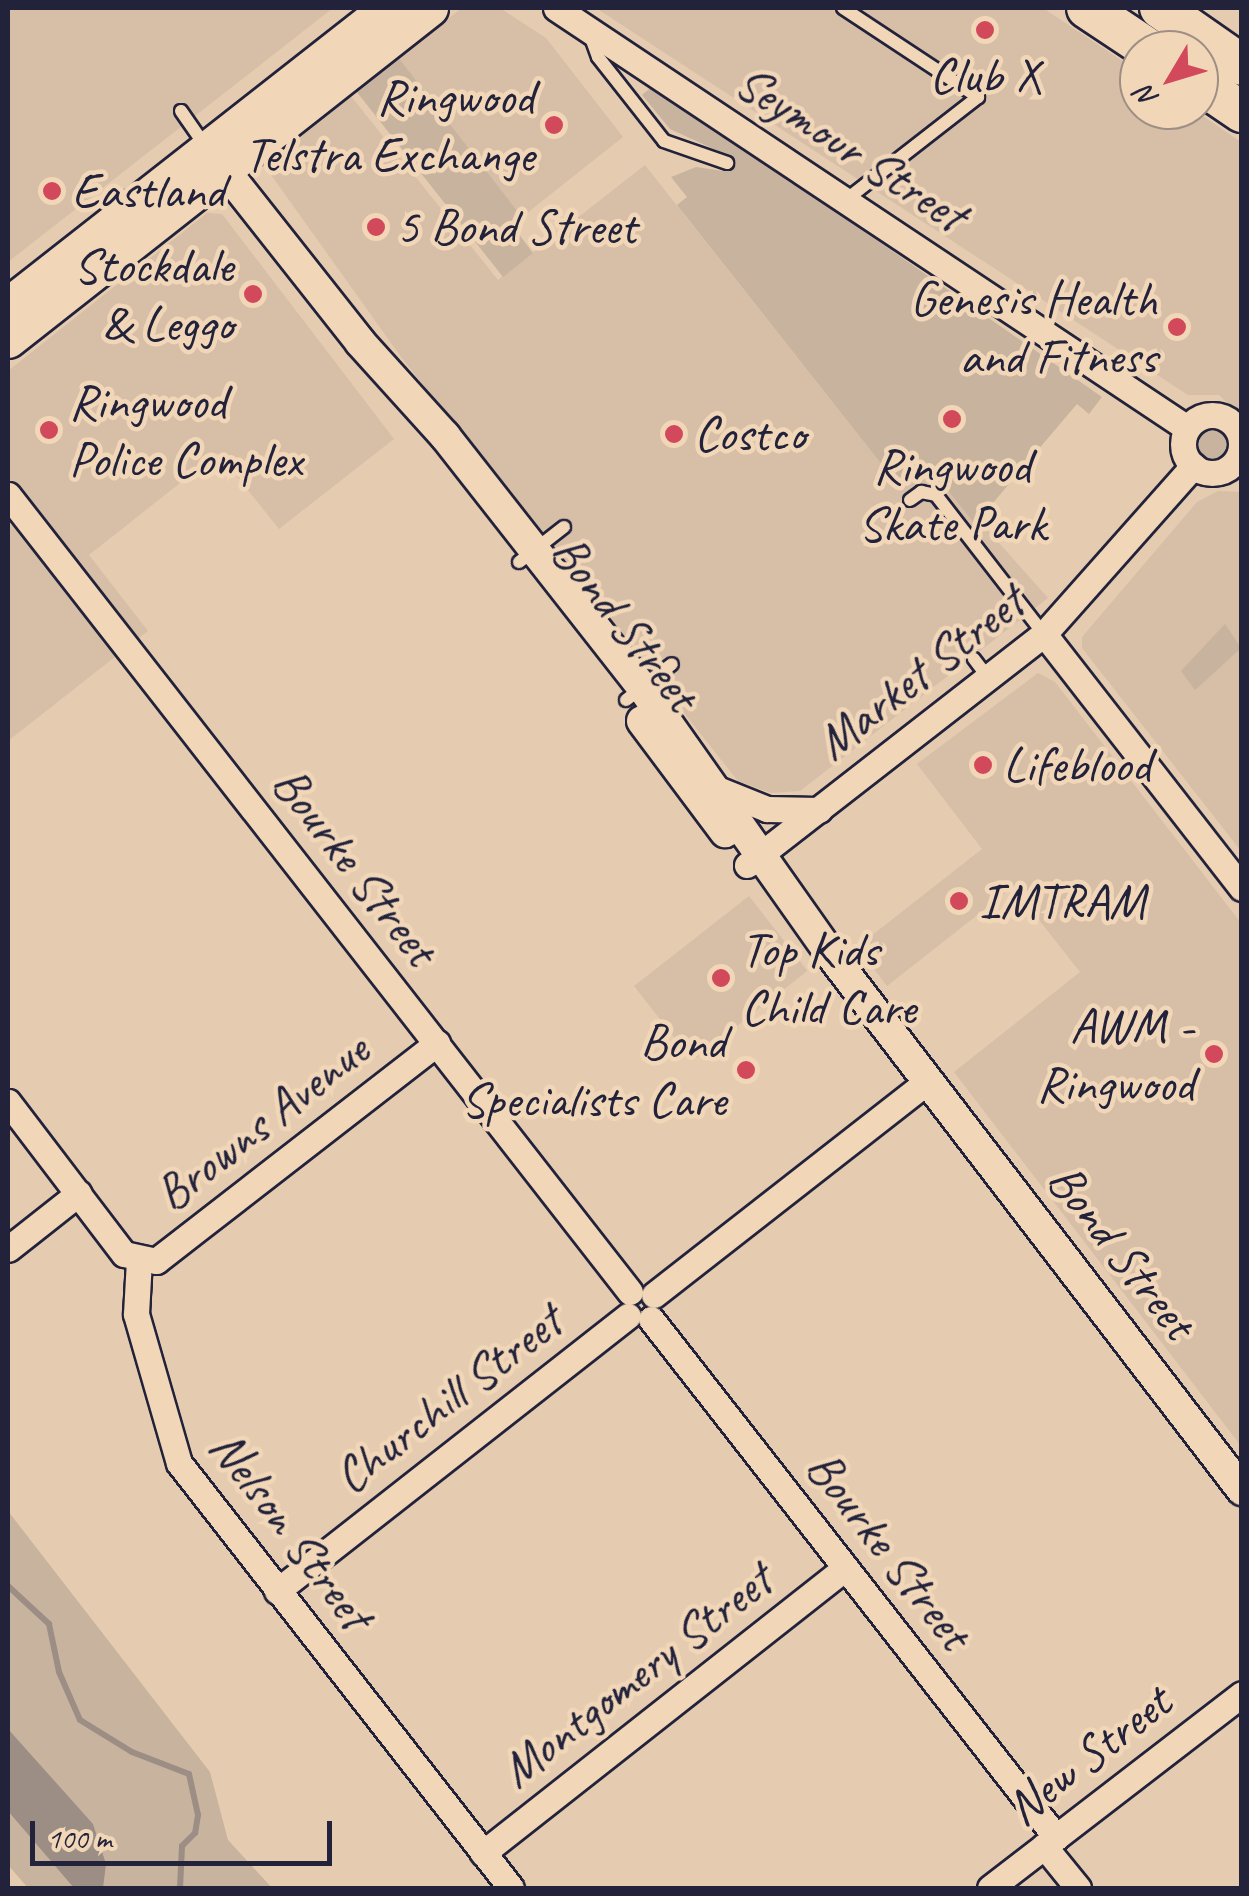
<!DOCTYPE html>
<html>
<head>
<meta charset="utf-8">
<style>
	body { margin:0 }
	#map { position:relative; width:1249px; height:1896px; overflow:hidden; background:#e5ccb0; font-family:Caveat,sans-serif }
	div>[style] { position:absolute }
	.built>* { inset:0; background:#d6bea7; transform-origin:0 0 }
	.green>* { inset:0; background:#c8b39f }
	.round { border-radius:50% }
	.water>* { inset:0; background:#9c8e85 }
	.stream>* { height:6px; margin:-3px; padding:0 3px; transform-origin:3px; border-radius:3px; background:#9c8e85 }
	.roads { filter:drop-shadow(2px 0 #22223b) drop-shadow(-2px 0 #22223b) drop-shadow(0 2px #22223b) drop-shadow(0 -2px #22223b) }
	.service>* { height:12px; margin:-6px; padding:0 6px; transform-origin:6px; border-radius:6px; background:#f1d7b8 }
	.minor>* { height:25px; margin:-12.5px; padding:0 12.5px; transform-origin:12.5px; border-radius:12.5px; background:#f1d7b8 }
	.minor>.ring { margin:-12.5px; padding:0; box-sizing:content-box; background:none; border:25px solid #f1d7b8; border-radius:50% }
	.tertiary>* { height:30px; margin:-15px; padding:0 15px; transform-origin:15px; border-radius:15px; background:#f1d7b8 }
	.secondary>* { height:35px; margin:-17.5px; padding:0 17.5px; transform-origin:17.5px; border-radius:17.5px; background:#f1d7b8 }
	.trunk>* { height:40px; margin:-20px; padding:0 20px; transform-origin:20px; border-radius:20px; background:#f1d7b8 }
	.dots>* { width:28px; height:28px; translate:-50% -50%; box-sizing:border-box; border:5px solid #f1d7b8; border-radius:50% }
	span { translate:-50% -50%; white-space:nowrap; text-align:center; line-height:1.15; -webkit-text-stroke:9px #f1d7b8; paint-order:stroke }
	.poi-label { font-size:50px; color:#22223b }
	.right { translate:-100% -50%; text-align:right }
	.left { translate:0 -50%; text-align:left }
	.street-label { font-size:50px; color:#22223b }
	.frame { position:absolute; inset:0; border:10px solid #22223b; pointer-events:none }
	.north { position:absolute; left:1119px; top:30px; width:100px; height:100px; box-sizing:border-box; background:#f1d7b8; border:2px solid #9e8f86; border-radius:50%; rotate:232deg; font-size:28px; font-weight:700; line-height:40px; text-align:center; color:#22223b }
	.north::after { content:''; display:block; margin:auto; width:35px; height:45px; background:#d1495b; clip-path:polygon(50% 0,100% 100%,50% 72%,0 100%) }
	.scale { position:absolute; left:30px; top:1821px; width:302px; height:45px; box-sizing:border-box; border:5px solid #22223b; border-top:0; padding-left:12px; font-size:30px; line-height:35px; white-space:nowrap; color:#22223b; -webkit-text-stroke:8px #f1d7b8; paint-order:stroke }
</style>
</head>
<body>
<div id="map">
	<div class="built">
		<div style="clip-path:polygon(8px 8px,333px 8px,8px 262px)"></div>
		<div style="clip-path:polygon(462px 8px,500px 8px,546px 38px,623px 137px,522px 217px,398px 57px)"></div>
		<div style="clip-path:polygon(596px 8px,1043px 8px,1139px 72px,1139px 110px,1194px 110px,1241px 142px,1241px 416px,1219px 395px,1188px 395px)"></div>
		<div style="clip-path:polygon(350px 95px,498px 280px,645px 165px,896px 483px,923px 468px,938px 474px,1048px 598px,800px 791px,771px 793px,738px 781px,401px 357px,269px 172px,275px 154px)"></div>
		<div style="clip-path:polygon(207px 213px,222px 214px,394px 439px,279px 529px,218px 453px,89px 555px,148px 631px,8px 741px,8px 371px)"></div>
		<div style="clip-path:polygon(1218px 491px,1241px 492px,1241px 851px,1082px 648px,1082px 637px,1197px 502px)"></div>
		<div style="clip-path:polygon(1038px 673px,1055px 682px,1241px 923px,1241px 1446px,954px 1072px,1080px 972px,1013px 887px,887px 986px,857px 947px,982px 849px,917px 764px)"></div>
		<div style="left:749px;top:896px;width:95px;height:146px;rotate:52deg"></div>
	</div>
	<div class="green">
		<div style="clip-path:polygon(398px 57px,522px 217px,512px 225px,533px 253px,503px 277px,356px 91px)"></div>
		<div style="clip-path:polygon(654px 85px,1102px 397px,1089px 414px,1077px 404px,975px 524px,930px 468px,897px 484px,677px 205px,687px 197px,671px 177px,696px 167px,723px 171px,729px 156px,670px 129px,642px 95px)"></div>
		<div class="round" style="left:1197px;top:428px;width:32px;height:32px"></div>
		<div style="clip-path:polygon(1225px 624px,1241px 648px,1195px 690px,1181px 671px)"></div>
		<div style="clip-path:polygon(8px 1511px,210px 1772px,228px 1840px,272px 1888px,28px 1888px,8px 1865px)"></div>
	</div>
	<div class="water">
		<div style="clip-path:polygon(8px 1729px,93px 1824px,106px 1864px,103px 1888px,74px 1888px,8px 1811px)"></div>
	</div>
	<div class="stream">
		<div style="left:8px;top:1586px;width:56px;rotate:42.8deg"></div>
		<div style="left:49px;top:1624px;width:49px;rotate:78.2deg"></div>
		<div style="left:59px;top:1672px;width:52px;rotate:66.4deg"></div>
		<div style="left:80px;top:1720px;width:61px;rotate:31.6deg"></div>
		<div style="left:132px;top:1752px;width:61px;rotate:21.1deg"></div>
		<div style="left:189px;top:1774px;width:42px;rotate:77.6deg"></div>
		<div style="left:198px;top:1815px;width:18px;rotate:99deg"></div>
		<div style="left:195px;top:1833px;width:18px;rotate:135deg"></div>
		<div style="left:182px;top:1846px;width:42px;rotate:92.7deg"></div>
	</div>
	<div class="roads">
		<div class="service">
			<div style="left:843px;top:8px;width:162px;rotate:33.4deg"></div>
			<div style="left:978px;top:97px;width:166px;rotate:142.1deg"></div>
			<div style="left:590px;top:35px;width:23px;rotate:70deg"></div>
			<div style="left:598px;top:57px;width:107px;rotate:51.8deg"></div>
			<div style="left:664px;top:141px;width:67px;rotate:19.2deg"></div>
			<div style="left:181px;top:111px;width:44px;rotate:55.2deg"></div>
			<div style="left:910px;top:500px;width:14px;rotate:-36deg"></div>
			<div style="left:921px;top:492px;width:15px;rotate:11deg"></div>
			<div style="left:936px;top:495px;width:176px;rotate:52.2deg"></div>
			<div style="left:519px;top:562px;width:57px;rotate:-37.9deg"></div>
			<div style="left:974px;top:659px;width:25px;rotate:53deg"></div>
			<div style="left:626px;top:700px;width:58px;rotate:-38deg"></div>
		</div>
		<div class="minor">
			<div style="left:556px;top:8px;width:758px;rotate:33.65deg"></div>
			<div class="ring" style="left:1183px;top:415px;width:33px;height:33px"></div>
			<div style="left:8px;top:495px;width:1011px;rotate:52.03deg"></div>
			<div style="left:1044px;top:634px;width:322px;rotate:52.1deg"></div>
			<div style="left:720px;top:790px;width:51px;rotate:22deg"></div>
			<div style="left:767px;top:809px;width:52px;rotate:1.1deg"></div>
			<div style="left:747px;top:865px;width:376px;rotate:-37.9deg"></div>
			<div style="left:1044px;top:634px;width:225px;rotate:-48.4deg"></div>
			<div style="left:8px;top:1102px;width:191px;rotate:52.7deg"></div>
			<div style="left:124px;top:1254px;width:33px;rotate:12deg"></div>
			<div style="left:156px;top:1261px;width:356px;rotate:-37.8deg"></div>
			<div style="left:8px;top:1249px;width:90px;rotate:-38.3deg"></div>
			<div style="left:139px;top:1260px;width:54px;rotate:93.2deg"></div>
			<div style="left:136px;top:1314px;width:155px;rotate:73.9deg"></div>
			<div style="left:179px;top:1463px;width:539px;rotate:52deg"></div>
			<div style="left:654px;top:1295px;width:349px;rotate:-38deg"></div>
			<div style="left:651px;top:1319px;width:658px;rotate:51.98deg"></div>
			<div style="left:277px;top:1591px;width:446px;rotate:-38.1deg"></div>
			<div style="left:1044px;top:1846px;width:54px;rotate:51deg"></div>
			<div style="left:483px;top:1853px;width:461px;rotate:-38.2deg"></div>
			<div style="left:990px;top:1888px;width:318px;rotate:-37.6deg"></div>
		</div>
		<div class="tertiary">
			<div style="left:211px;top:153px;width:241px;rotate:51.7deg"></div>
			<div style="left:360px;top:342px;width:127px;rotate:47.9deg"></div>
			<div style="left:445px;top:436px;width:319px;rotate:51.9deg"></div>
			<div style="left:642px;top:687px;width:323px;rotate:54.8deg"></div>
			<div style="left:828px;top:951px;width:680px;rotate:52.47deg"></div>
			<div style="left:642px;top:721px;width:139px;rotate:53.2deg"></div>
		</div>
		<div class="secondary">
			<div style="left:8px;top:305px;width:482px;rotate:-38.1deg"></div>
			<div style="left:8px;top:340px;width:537px;rotate:-38.19deg"></div>
		</div>
		<div class="trunk">
			<div style="left:1087px;top:8px;width:76px;rotate:33.7deg"></div>
			<div style="left:1160px;top:8px;width:100px;rotate:34.8deg"></div>
			<div style="left:1199px;top:83px;width:52px;rotate:34deg"></div>
		</div>
	</div>
	<div class="dots">
		<div style="left:985px;top:30px;background:#d1495b"></div>
		<div style="left:554px;top:125px;background:#d1495b"></div>
		<div style="left:52px;top:191px;background:#d1495b"></div>
		<div style="left:376px;top:227px;background:#d1495b"></div>
		<div style="left:253px;top:294px;background:#d1495b"></div>
		<div style="left:1177px;top:327px;background:#d1495b"></div>
		<div style="left:952px;top:419px;background:#d1495b"></div>
		<div style="left:49px;top:430px;background:#d1495b"></div>
		<div style="left:674px;top:434px;background:#d1495b"></div>
		<div style="left:983px;top:765px;background:#d1495b"></div>
		<div style="left:959px;top:901px;background:#d1495b"></div>
		<div style="left:721px;top:978px;background:#d1495b"></div>
		<div style="left:1214px;top:1054px;background:#d1495b"></div>
		<div style="left:746px;top:1070px;background:#d1495b"></div>
	</div>
	<div class="poi-label">
		<span style="left:985px;top:76px">Club X</span>
		<span class="right" style="left:534px;top:125px">Ringwood<br>Telstra Exchange</span>
		<span class="left" style="left:72px;top:191px">Eastland</span>
		<span class="left" style="left:396px;top:227px">5 Bond Street</span>
		<span class="right" style="left:233px;top:294px">Stockdale<br>&amp; Leggo</span>
		<span class="right" style="left:1157px;top:327px">Genesis Health<br>and Fitness</span>
		<span class="left" style="left:69px;top:430px">Ringwood<br>Police Complex</span>
		<span class="left" style="left:694px;top:434px">Costco</span>
		<span style="left:952px;top:494px">Ringwood<br>Skate Park</span>
		<span class="left" style="left:1003px;top:765px">Lifeblood</span>
		<span class="left" style="left:979px;top:901px">IMTRAM</span>
		<span class="left" style="left:741px;top:978px">Top Kids<br>Child Care</span>
		<span class="right" style="left:1194px;top:1054px">AWM -<br>Ringwood</span>
		<span class="right" style="left:726px;top:1070px">Bond<br>Specialists Care</span>
	</div>
	<div class="street-label">
		<span style="left:851px;top:148px;rotate:33deg">Seymour Street</span>
		<span style="left:625px;top:623px;rotate:52deg">Bond Street</span>
		<span style="left:920px;top:672px;rotate:-38deg">Market Street</span>
		<span style="left:355px;top:866px;rotate:52deg">Bourke Street</span>
		<span style="left:262px;top:1122px;rotate:-38deg">Browns Avenue</span>
		<span style="left:1122px;top:1251px;rotate:52deg">Bond Street</span>
		<span style="left:448px;top:1399px;rotate:-38deg">Churchill Street</span>
		<span style="left:291px;top:1530px;rotate:53deg">Nelson Street</span>
		<span style="left:889px;top:1550px;rotate:52deg">Bourke Street</span>
		<span style="left:636px;top:1675px;rotate:-38deg">Montgomery Street</span>
		<span style="left:1088px;top:1755px;rotate:-38deg">New Street</span>
	</div>
	<div class="frame"></div>
	<div class="north">N</div>
	<div class="scale">100 m</div>
</div>
</body>
</html>
